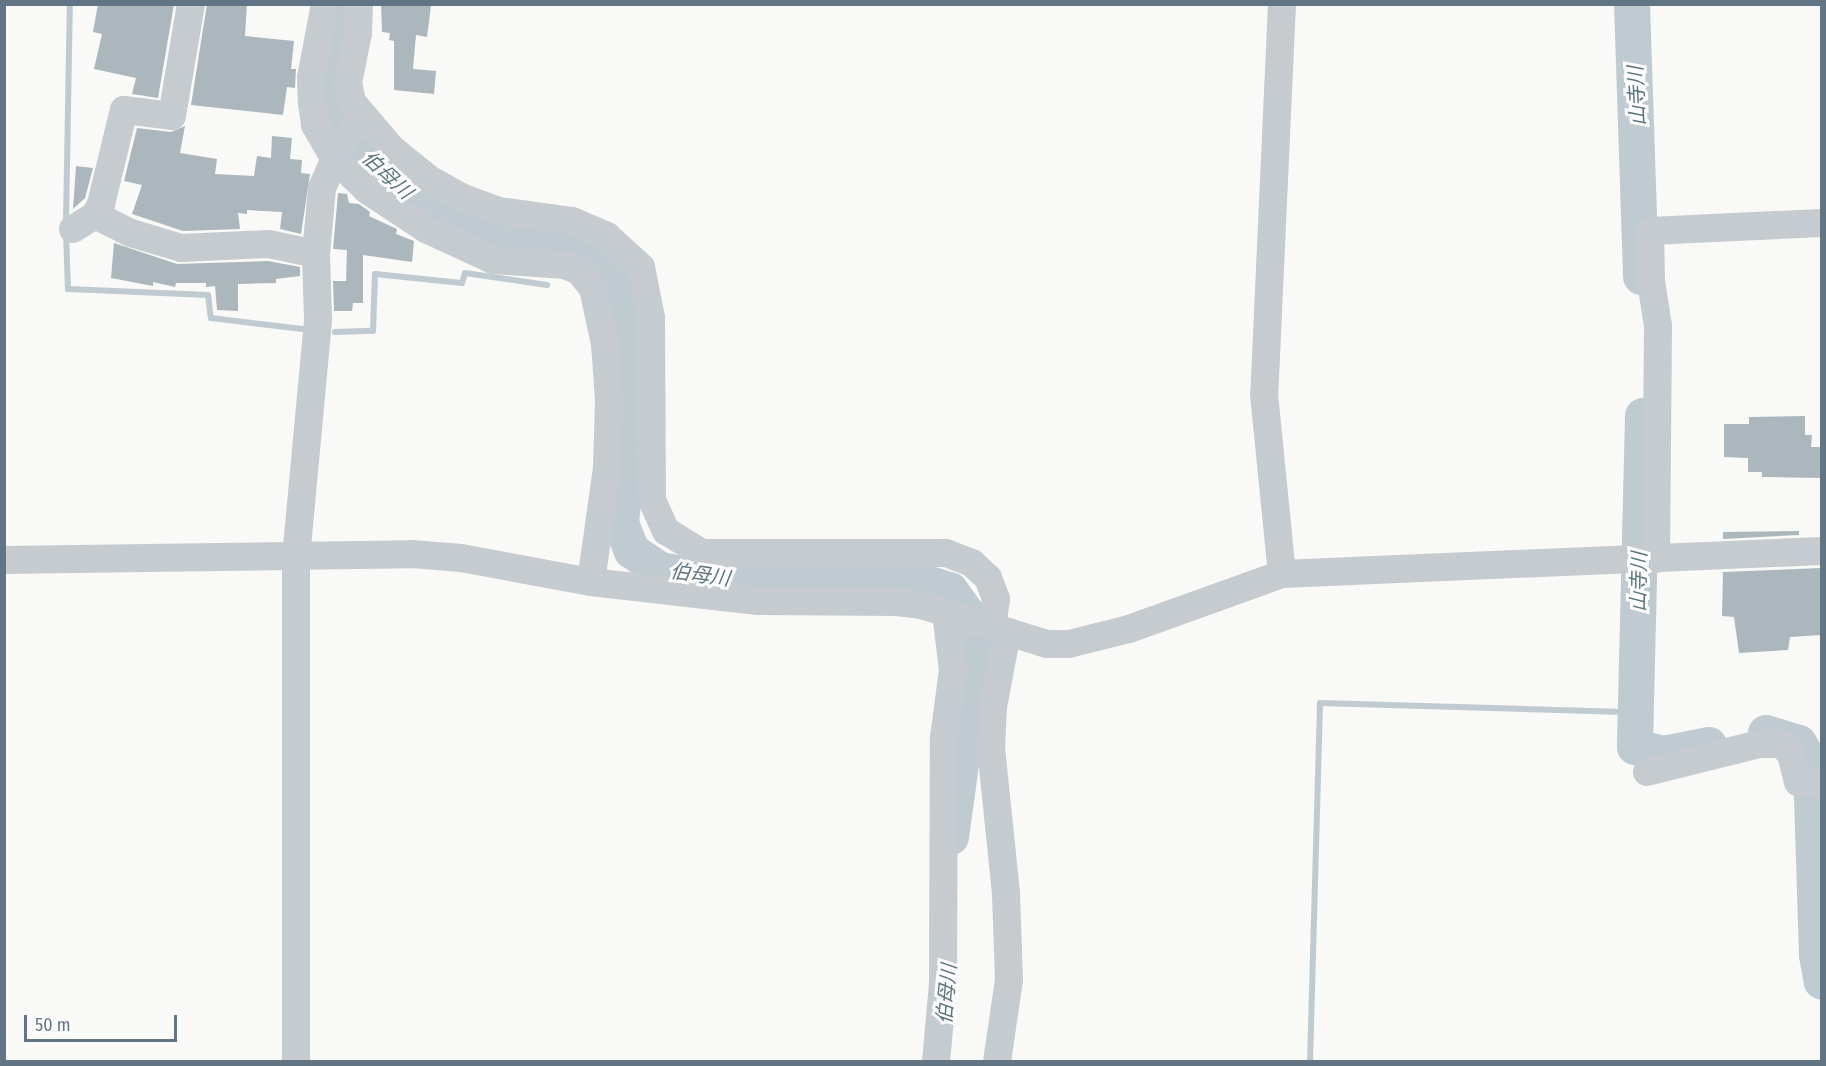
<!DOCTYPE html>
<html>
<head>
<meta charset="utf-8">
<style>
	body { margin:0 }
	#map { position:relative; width:1826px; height:1066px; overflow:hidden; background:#f9f9f7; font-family:"Fira Sans Condensed","Noto Sans JP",sans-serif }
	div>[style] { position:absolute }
	.stream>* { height:6px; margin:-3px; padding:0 3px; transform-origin:3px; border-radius:3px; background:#bfcbd0 }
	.river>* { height:36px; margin:-18px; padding:0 18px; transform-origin:18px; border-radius:18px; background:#bfcbd0 }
	.building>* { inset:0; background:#acb6bd }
	.minor>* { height:28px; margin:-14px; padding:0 14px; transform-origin:14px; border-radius:14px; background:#c6cbcf }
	span { translate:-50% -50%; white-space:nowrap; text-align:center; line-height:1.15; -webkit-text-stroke:6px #fff; paint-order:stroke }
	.water-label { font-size:20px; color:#5c757e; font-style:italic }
	.frame { position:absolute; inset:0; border:6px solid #617585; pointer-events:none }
	.scale { position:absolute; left:24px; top:1015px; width:153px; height:27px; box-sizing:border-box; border:3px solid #617585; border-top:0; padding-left:8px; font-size:18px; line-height:21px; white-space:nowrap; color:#617585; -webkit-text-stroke:4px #fff; paint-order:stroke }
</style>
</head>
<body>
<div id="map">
	<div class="stream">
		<div style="left:66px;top:223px;width:219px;rotate:-89deg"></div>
		<div style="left:66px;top:233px;width:56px;rotate:88deg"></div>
		<div style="left:68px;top:289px;width:140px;rotate:2.5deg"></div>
		<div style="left:208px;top:295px;width:23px;rotate:83deg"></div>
		<div style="left:211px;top:318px;width:92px;rotate:6.9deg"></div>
		<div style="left:335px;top:332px;width:38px;rotate:-2deg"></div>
		<div style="left:373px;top:331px;width:57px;rotate:-88deg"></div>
		<div style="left:375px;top:274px;width:87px;rotate:5.9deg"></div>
		<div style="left:462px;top:283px;width:10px;rotate:-73deg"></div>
		<div style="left:465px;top:273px;width:83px;rotate:8.3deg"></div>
		<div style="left:1310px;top:1062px;width:359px;rotate:-88.4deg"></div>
		<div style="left:1320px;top:703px;width:296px;rotate:1.7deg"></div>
	</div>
	<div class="river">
		<div style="left:343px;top:4px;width:84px;rotate:101deg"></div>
		<div style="left:327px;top:86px;width:17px;rotate:87deg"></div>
		<div style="left:328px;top:103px;width:29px;rotate:63deg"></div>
		<div style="left:341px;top:129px;width:46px;rotate:47.6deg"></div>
		<div style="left:372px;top:163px;width:49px;rotate:44.2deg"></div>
		<div style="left:407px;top:197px;width:44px;rotate:30.1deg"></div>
		<div style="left:445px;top:219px;width:53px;rotate:15.4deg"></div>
		<div style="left:496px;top:233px;width:76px;rotate:6deg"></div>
		<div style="left:572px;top:241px;width:22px;rotate:27deg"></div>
		<div style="left:592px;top:251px;width:20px;rotate:45deg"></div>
		<div style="left:606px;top:265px;width:29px;rotate:63deg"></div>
		<div style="left:619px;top:291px;width:63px;rotate:80.8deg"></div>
		<div style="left:629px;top:353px;width:68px;rotate:87.5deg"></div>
		<div style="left:632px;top:421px;width:103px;rotate:96.2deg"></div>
		<div style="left:621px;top:523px;width:30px;rotate:69deg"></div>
		<div style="left:632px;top:551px;width:34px;rotate:34deg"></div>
		<div style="left:660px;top:570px;width:39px;rotate:10deg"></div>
		<div style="left:698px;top:577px;width:95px;rotate:3.6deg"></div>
		<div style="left:793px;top:583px;width:120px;rotate:-1.9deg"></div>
		<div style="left:913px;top:579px;width:39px;rotate:17deg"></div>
		<div style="left:950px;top:590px;width:37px;rotate:54deg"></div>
		<div style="left:972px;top:620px;width:21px;rotate:73deg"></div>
		<div style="left:978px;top:640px;width:199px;rotate:97.8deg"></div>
		<div style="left:1632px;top:4px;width:273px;rotate:88.1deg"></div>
		<div style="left:1643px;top:416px;width:331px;rotate:91.4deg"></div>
		<div style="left:1635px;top:747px;width:30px;rotate:14deg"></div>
		<div style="left:1664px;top:754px;width:46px;rotate:-11.3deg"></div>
		<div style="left:1766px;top:733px;width:34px;rotate:17deg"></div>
		<div style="left:1799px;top:743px;width:25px;rotate:61deg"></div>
		<div style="left:1811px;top:765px;width:190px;rotate:88.2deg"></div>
		<div style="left:1817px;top:955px;width:27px;rotate:80deg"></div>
	</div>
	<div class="building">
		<div style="clip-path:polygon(98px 4px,174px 4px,158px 98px,132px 94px,136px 78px,94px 69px,102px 34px,93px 32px)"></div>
		<div style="clip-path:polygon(207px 4px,247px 4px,245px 36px,294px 41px,291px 69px,296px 69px,295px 88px,287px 87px,283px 115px,191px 105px)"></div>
		<div style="clip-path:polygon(381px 4px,431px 6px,427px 37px,416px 35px,413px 69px,436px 71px,434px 94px,394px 90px,394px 41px,389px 40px,390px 33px,382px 32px)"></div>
		<div style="clip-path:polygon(185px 126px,180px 153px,217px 159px,215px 174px,254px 176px,257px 156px,271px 158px,272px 136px,292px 138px,290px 159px,302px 160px,301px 173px,310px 174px,301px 234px,280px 229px,282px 212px,247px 210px,247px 214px,238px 213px,240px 229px,183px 231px,132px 214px,142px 185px,124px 181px,137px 128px,171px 132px)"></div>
		<div style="clip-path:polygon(76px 166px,93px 168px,85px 198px,73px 209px)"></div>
		<div style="clip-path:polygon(338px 193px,347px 194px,349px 203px,359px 204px,370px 212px,369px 216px,397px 229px,396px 234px,414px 241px,412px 262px,363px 255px,363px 303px,353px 303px,352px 311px,334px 311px,333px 281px,346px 281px,347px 250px,333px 249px)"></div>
		<div style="clip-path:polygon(114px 243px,177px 264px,268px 261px,300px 267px,300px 276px,276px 279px,276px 283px,238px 284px,238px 311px,217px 310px,215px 286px,206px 287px,206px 283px,176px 283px,175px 287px,153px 282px,153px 286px,111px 278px)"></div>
		<div style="clip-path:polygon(1805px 416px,1805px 435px,1812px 435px,1811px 447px,1821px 447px,1821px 478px,1762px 477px,1762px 472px,1748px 472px,1748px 458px,1724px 457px,1724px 424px,1749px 424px,1749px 417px)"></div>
		<div style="clip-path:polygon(1799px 531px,1799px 535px,1723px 539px,1723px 532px)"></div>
		<div style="clip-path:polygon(1821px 568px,1821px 635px,1790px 637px,1788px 650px,1739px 653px,1734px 617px,1722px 616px,1723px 572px)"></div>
	</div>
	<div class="minor">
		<div style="left:325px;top:4px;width:75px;rotate:100.7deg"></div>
		<div style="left:311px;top:78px;width:25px;rotate:88deg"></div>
		<div style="left:312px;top:103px;width:22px;rotate:82deg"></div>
		<div style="left:315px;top:125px;width:39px;rotate:60deg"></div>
		<div style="left:335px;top:159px;width:45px;rotate:44.1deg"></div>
		<div style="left:367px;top:190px;width:71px;rotate:33.5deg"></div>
		<div style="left:426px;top:229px;width:74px;rotate:24.8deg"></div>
		<div style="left:493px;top:260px;width:72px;rotate:4deg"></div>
		<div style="left:565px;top:265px;width:15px;rotate:23deg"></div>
		<div style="left:579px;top:271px;width:22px;rotate:51deg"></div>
		<div style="left:593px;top:288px;width:57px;rotate:77.9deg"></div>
		<div style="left:605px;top:344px;width:56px;rotate:85.9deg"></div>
		<div style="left:609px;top:400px;width:68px;rotate:91.7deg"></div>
		<div style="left:607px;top:468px;width:115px;rotate:98deg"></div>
		<div style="left:359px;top:4px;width:29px;rotate:92deg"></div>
		<div style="left:358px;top:33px;width:51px;rotate:101.3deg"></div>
		<div style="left:348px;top:83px;width:19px;rotate:78deg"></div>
		<div style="left:352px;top:102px;width:62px;rotate:49.6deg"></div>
		<div style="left:392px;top:149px;width:48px;rotate:39deg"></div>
		<div style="left:429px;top:179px;width:39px;rotate:29deg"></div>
		<div style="left:463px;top:198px;width:38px;rotate:20deg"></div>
		<div style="left:499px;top:211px;width:74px;rotate:7.8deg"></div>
		<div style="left:572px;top:221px;width:38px;rotate:23deg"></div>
		<div style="left:607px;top:236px;width:46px;rotate:42.4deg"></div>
		<div style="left:641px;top:267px;width:52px;rotate:78.9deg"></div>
		<div style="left:651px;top:318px;width:182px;rotate:89.7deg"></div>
		<div style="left:652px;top:500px;width:34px;rotate:66deg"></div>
		<div style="left:666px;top:531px;width:42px;rotate:31.4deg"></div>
		<div style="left:702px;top:553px;width:244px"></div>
		<div style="left:946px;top:553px;width:28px;rotate:21deg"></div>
		<div style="left:972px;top:563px;width:22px;rotate:43deg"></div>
		<div style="left:988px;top:578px;width:22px;rotate:69deg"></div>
		<div style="left:996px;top:599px;width:27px;rotate:98deg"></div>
		<div style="left:1282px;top:4px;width:390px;rotate:92.6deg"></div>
		<div style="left:1264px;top:394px;width:181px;rotate:84.3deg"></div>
		<div style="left:95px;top:215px;width:40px;rotate:26.6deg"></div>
		<div style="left:131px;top:233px;width:52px;rotate:16.7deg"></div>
		<div style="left:181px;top:248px;width:88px;rotate:-2.6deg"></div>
		<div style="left:269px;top:244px;width:48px;rotate:12deg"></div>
		<div style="left:73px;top:229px;width:26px;rotate:-32deg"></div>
		<div style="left:95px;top:215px;width:13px;rotate:-61deg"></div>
		<div style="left:101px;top:204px;width:97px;rotate:-76.3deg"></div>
		<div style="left:124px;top:110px;width:48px;rotate:7.1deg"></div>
		<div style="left:172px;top:116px;width:114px;rotate:-80.4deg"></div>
		<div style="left:1656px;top:559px;width:233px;rotate:-89.5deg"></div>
		<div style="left:1658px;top:326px;width:46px;rotate:-98.8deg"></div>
		<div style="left:1651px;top:281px;width:50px;rotate:-91.1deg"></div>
		<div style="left:1650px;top:231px;width:172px;rotate:-2.7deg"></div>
		<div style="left:4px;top:560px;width:408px;rotate:-0.8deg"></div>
		<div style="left:412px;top:554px;width:49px;rotate:4.7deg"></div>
		<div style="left:461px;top:558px;width:132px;rotate:10.5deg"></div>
		<div style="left:591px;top:582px;width:168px;rotate:6.5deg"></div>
		<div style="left:758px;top:601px;width:139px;rotate:0.4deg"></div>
		<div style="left:897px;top:602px;width:24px;rotate:7deg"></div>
		<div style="left:921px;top:605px;width:132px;rotate:17.2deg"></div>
		<div style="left:1047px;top:644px;width:22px"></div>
		<div style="left:1069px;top:644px;width:62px;rotate:-14deg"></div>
		<div style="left:1129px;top:629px;width:163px;rotate:-19.8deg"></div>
		<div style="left:1282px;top:574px;width:540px;rotate:-2.44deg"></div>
		<div style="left:1647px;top:772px;width:115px;rotate:-14deg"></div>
		<div style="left:1759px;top:744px;width:22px"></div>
		<div style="left:1781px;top:744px;width:14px;rotate:45deg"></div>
		<div style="left:1791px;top:754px;width:29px;rotate:76deg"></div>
		<div style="left:1798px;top:782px;width:24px;rotate:-2deg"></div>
		<div style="left:296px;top:1062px;width:504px;rotate:-90deg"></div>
		<div style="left:296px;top:558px;width:240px;rotate:-84.7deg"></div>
		<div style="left:318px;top:319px;width:65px;rotate:-91.8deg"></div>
		<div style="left:316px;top:254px;width:66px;rotate:-84.8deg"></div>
		<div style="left:322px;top:188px;width:47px;rotate:-66.2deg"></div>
		<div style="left:341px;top:145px;width:35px;rotate:-51deg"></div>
		<div style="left:936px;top:1062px;width:79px;rotate:-84.9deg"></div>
		<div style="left:943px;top:983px;width:245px;rotate:-89.8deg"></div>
		<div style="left:944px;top:738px;width:69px;rotate:-82.5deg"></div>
		<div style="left:953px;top:670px;width:57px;rotate:-97deg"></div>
		<div style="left:997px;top:1062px;width:83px;rotate:-81.7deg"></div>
		<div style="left:1009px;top:980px;width:87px;rotate:-92deg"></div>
		<div style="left:1006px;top:893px;width:145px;rotate:-95.9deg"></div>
		<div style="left:991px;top:749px;width:42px;rotate:-87.3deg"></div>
		<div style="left:993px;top:707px;width:75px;rotate:-79.3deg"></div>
	</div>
	<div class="water-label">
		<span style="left:1637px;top:96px;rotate:-93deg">山寺川</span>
		<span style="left:387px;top:175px;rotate:43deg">伯母川</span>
		<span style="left:700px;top:575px;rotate:8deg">伯母川</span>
		<span style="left:1639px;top:582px;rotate:-89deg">山寺川</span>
		<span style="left:947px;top:994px;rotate:-85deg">伯母川</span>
	</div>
	<div class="frame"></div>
	<div class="scale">50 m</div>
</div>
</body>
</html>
